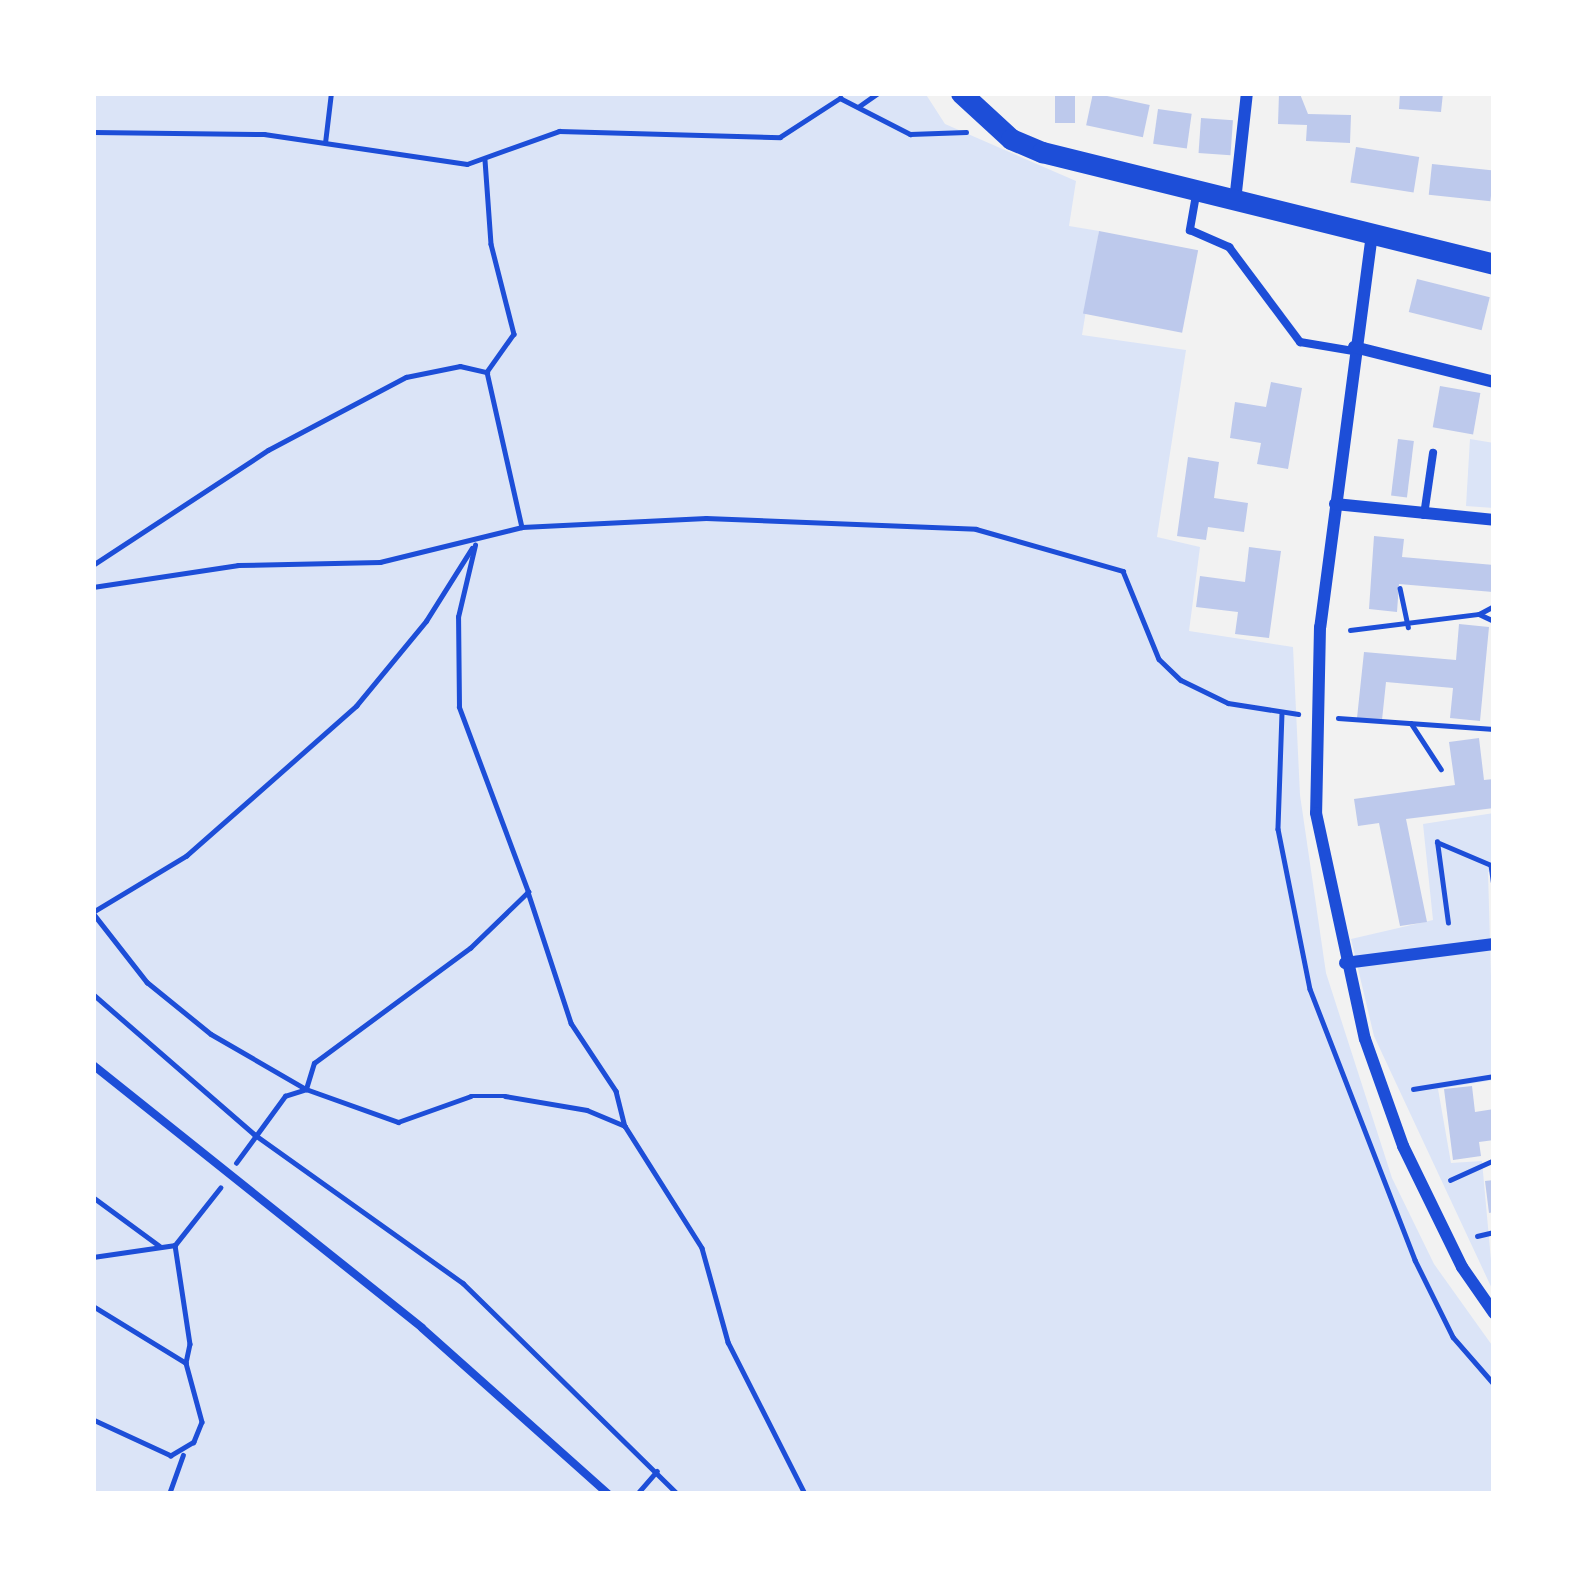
<!DOCTYPE html>
<html>
<head>
<meta charset="utf-8">
<style>
	body { margin:0 }
	#map { position:relative; width:1587px; height:1587px; overflow:hidden; background:#f2f2f2; font-family:Rubik,sans-serif }
	div>[style] { position:absolute }
	.green>* { inset:0; background:#dbe4f7 }
	.building>* { inset:0; background:#bdc9ec; transform-origin:0 0 }
	.path>* { height:4.5px; margin:-2.25px; padding:0 2.25px; transform-origin:2.25px; border-radius:2.25px; background:#1d4ed8 }
	.service>* { height:8px; margin:-4px; padding:0 4px; transform-origin:4px; border-radius:4px; background:#1d4ed8 }
	.minor>* { height:12px; margin:-6px; padding:0 6px; transform-origin:6px; border-radius:6px; background:#1d4ed8 }
	.secondary>* { height:21px; margin:-10.5px; padding:0 10.5px; transform-origin:10.5px; border-radius:10.5px; background:#1d4ed8 }
	span { translate:-50% -50%; white-space:nowrap; text-align:center; line-height:1.15; -webkit-text-stroke:12px #fff; paint-order:stroke }
	.frame { position:absolute; inset:0; border:96px solid #fff; pointer-events:none }
</style>
</head>
<body>
<div id="map">
	<div class="green">
		<div style="clip-path:polygon(93px 93px,925px 93px,945px 124px,1076px 181px,1069px 226px,1099px 231px,1082px 335px,1186px 350px,1157px 537px,1200px 547px,1189px 631px,1293px 647px,1300px 795px,1326px 973px,1392px 1178px,1434px 1264px,1494px 1348px,1494px 1494px,93px 1494px)"></div>
		<div style="clip-path:polygon(1470px 439px,1494px 443px,1494px 508px,1466px 506px)"></div>
		<div style="clip-path:polygon(1494px 813px,1494px 870px,1488px 872px,1494px 1080px,1438px 1089px,1451px 1163px,1482px 1161px,1494px 1293px,1374px 1036px,1351px 939px,1433px 920px,1423px 824px)"></div>
	</div>
	<div class="building">
		<div style="left:1055px;top:93px;width:20px;height:30px"></div>
		<div style="left:1093px;top:93px;width:58px;height:33px;rotate:12deg"></div>
		<div style="clip-path:polygon(1279px 93px,1300px 94px,1308px 114px,1351px 115px,1350px 143px,1306px 141px,1307px 125px,1278px 124px)"></div>
		<div style="clip-path:polygon(1400px 93px,1443px 93px,1441px 112px,1399px 109px)"></div>
		<div style="left:1158px;top:109px;width:34px;height:35px;rotate:8deg"></div>
		<div style="left:1201px;top:118px;width:32px;height:35px;rotate:4deg"></div>
		<div style="left:1356px;top:147px;width:64px;height:36px;rotate:9deg"></div>
		<div style="left:1432px;top:164px;width:62px;height:31px;rotate:6deg"></div>
		<div style="left:1099px;top:231px;width:101px;height:84px;rotate:11deg"></div>
		<div style="left:1417px;top:279px;width:75px;height:34px;rotate:14deg"></div>
		<div style="clip-path:polygon(1271px 382px,1302px 388px,1288px 469px,1257px 464px,1261px 443px,1230px 438px,1235px 402px,1266px 407px)"></div>
		<div style="left:1440px;top:386px;width:41px;height:42px;rotate:10deg"></div>
		<div style="left:1398px;top:439px;width:16px;height:57px;rotate:7deg"></div>
		<div style="clip-path:polygon(1188px 457px,1219px 462px,1214px 498px,1248px 503px,1244px 532px,1208px 527px,1206px 540px,1177px 536px)"></div>
		<div style="clip-path:polygon(1374px 536px,1404px 539px,1402px 557px,1494px 565px,1493px 592px,1399px 584px,1397px 612px,1369px 609px)"></div>
		<div style="clip-path:polygon(1249px 547px,1281px 551px,1269px 638px,1235px 634px,1238px 612px,1196px 607px,1200px 576px,1245px 582px)"></div>
		<div style="clip-path:polygon(1459px 624px,1489px 627px,1480px 721px,1450px 718px,1453px 688px,1386px 682px,1382px 720px,1357px 718px,1364px 652px,1456px 660px)"></div>
		<div style="clip-path:polygon(1479px 738px,1484px 780px,1494px 779px,1494px 808px,1406px 819px,1427px 922px,1400px 926px,1379px 823px,1358px 826px,1354px 799px,1455px 785px,1449px 742px)"></div>
		<div style="clip-path:polygon(1472px 1086px,1475px 1112px,1494px 1109px,1494px 1140px,1479px 1142px,1481px 1156px,1453px 1160px,1444px 1089px)"></div>
		<div style="clip-path:polygon(1494px 1180px,1494px 1212px,1489px 1213px,1485px 1181px)"></div>
	</div>
	<div class="path">
		<div style="left:858px;top:107px;width:24px;rotate:-35deg"></div>
		<div style="left:93px;top:132px;width:171px;rotate:0.7deg"></div>
		<div style="left:264px;top:134px;width:205px;rotate:8.4deg"></div>
		<div style="left:467px;top:164px;width:98px;rotate:-19.7deg"></div>
		<div style="left:559px;top:131px;width:221px;rotate:1.6deg"></div>
		<div style="left:780px;top:137px;width:72px;rotate:-33deg"></div>
		<div style="left:840px;top:98px;width:79px;rotate:27.2deg"></div>
		<div style="left:910px;top:134px;width:56px;rotate:-2deg"></div>
		<div style="left:325px;top:143px;width:50px;rotate:-83.2deg"></div>
		<div style="left:485px;top:160px;width:84px;rotate:85.9deg"></div>
		<div style="left:491px;top:244px;width:93px;rotate:75.7deg"></div>
		<div style="left:514px;top:334px;width:47px;rotate:125.4deg"></div>
		<div style="left:487px;top:372px;width:159px;rotate:77.3deg"></div>
		<div style="left:93px;top:565px;width:209px;rotate:-33.3deg"></div>
		<div style="left:268px;top:450px;width:156px;rotate:-27.9deg"></div>
		<div style="left:406px;top:377px;width:55px;rotate:-11.5deg"></div>
		<div style="left:460px;top:366px;width:28px;rotate:13deg"></div>
		<div style="left:93px;top:587px;width:147px;rotate:-8.6deg"></div>
		<div style="left:238px;top:565px;width:142px;rotate:-1.2deg"></div>
		<div style="left:380px;top:562px;width:146px;rotate:-13.8deg"></div>
		<div style="left:522px;top:527px;width:184px;rotate:-2.8deg"></div>
		<div style="left:706px;top:518px;width:270px;rotate:2.3deg"></div>
		<div style="left:976px;top:529px;width:153px;rotate:15.9deg"></div>
		<div style="left:1123px;top:571px;width:95px;rotate:67.8deg"></div>
		<div style="left:1159px;top:659px;width:30px;rotate:44deg"></div>
		<div style="left:1181px;top:680px;width:52px;rotate:26.1deg"></div>
		<div style="left:1228px;top:703px;width:71px;rotate:8.9deg"></div>
		<div style="left:1400px;top:588px;width:40px;rotate:78deg"></div>
		<div style="left:1479px;top:614px;width:17px;rotate:-28deg"></div>
		<div style="left:1350px;top:630px;width:130px;rotate:-7.1deg"></div>
		<div style="left:1479px;top:614px;width:17px;rotate:25deg"></div>
		<div style="left:1282px;top:713px;width:116px;rotate:92deg"></div>
		<div style="left:1278px;top:829px;width:163px;rotate:78.7deg"></div>
		<div style="left:1310px;top:989px;width:291px;rotate:68.8deg"></div>
		<div style="left:1415px;top:1260px;width:86px;rotate:63.7deg"></div>
		<div style="left:1453px;top:1337px;width:62px;rotate:48.9deg"></div>
		<div style="left:1338px;top:718px;width:156px;rotate:4deg"></div>
		<div style="left:1411px;top:723px;width:55px;rotate:56.9deg"></div>
		<div style="left:528px;top:892px;width:138px;rotate:71.8deg"></div>
		<div style="left:571px;top:1023px;width:82px;rotate:56.5deg"></div>
		<div style="left:616px;top:1091px;width:36px;rotate:76deg"></div>
		<div style="left:93px;top:912px;width:109px;rotate:-31.1deg"></div>
		<div style="left:186px;top:856px;width:227px;rotate:-41.4deg"></div>
		<div style="left:356px;top:706px;width:110px;rotate:-50.5deg"></div>
		<div style="left:426px;top:621px;width:86px;rotate:-57.8deg"></div>
		<div style="left:93px;top:913px;width:88px;rotate:52deg"></div>
		<div style="left:147px;top:982px;width:82px;rotate:39.1deg"></div>
		<div style="left:211px;top:1034px;width:110px;rotate:30.1deg"></div>
		<div style="left:306px;top:1089px;width:98px;rotate:19.7deg"></div>
		<div style="left:398px;top:1122px;width:77px;rotate:-19.6deg"></div>
		<div style="left:471px;top:1096px;width:34px"></div>
		<div style="left:505px;top:1096px;width:83px;rotate:9.7deg"></div>
		<div style="left:587px;top:1110px;width:41px;rotate:22.8deg"></div>
		<div style="left:625px;top:1126px;width:144px;rotate:57.7deg"></div>
		<div style="left:702px;top:1248px;width:98px;rotate:74.5deg"></div>
		<div style="left:728px;top:1342px;width:170px;rotate:63.1deg"></div>
		<div style="left:1448px;top:923px;width:82px;rotate:-97.7deg"></div>
		<div style="left:1437px;top:842px;width:59px;rotate:23.1deg"></div>
		<div style="left:1491px;top:865px;width:22px;rotate:82deg"></div>
		<div style="left:93px;top:994px;width:213px;rotate:41deg"></div>
		<div style="left:254px;top:1134px;width:257px;rotate:35.5deg"></div>
		<div style="left:463px;top:1283px;width:301px;rotate:44.5deg"></div>
		<div style="left:1413px;top:1089px;width:82px;rotate:-9.1deg"></div>
		<div style="left:236px;top:1163px;width:83px;rotate:-53.8deg"></div>
		<div style="left:285px;top:1096px;width:22px;rotate:-18deg"></div>
		<div style="left:306px;top:1089px;width:27px;rotate:-73deg"></div>
		<div style="left:314px;top:1063px;width:194px;rotate:-36.4deg"></div>
		<div style="left:470px;top:948px;width:81px;rotate:-44deg"></div>
		<div style="left:528px;top:892px;width:197px;rotate:-110.5deg"></div>
		<div style="left:459px;top:707px;width:90px;rotate:-90.6deg"></div>
		<div style="left:458px;top:617px;width:74px;rotate:-76.7deg"></div>
		<div style="left:1450px;top:1180px;width:48px;rotate:-24.4deg"></div>
		<div style="left:93px;top:1197px;width:84px;rotate:36.3deg"></div>
		<div style="left:1477px;top:1236px;width:17px;rotate:-13deg"></div>
		<div style="left:175px;top:1245px;width:100px;rotate:81.4deg"></div>
		<div style="left:190px;top:1344px;width:19px;rotate:102deg"></div>
		<div style="left:93px;top:1257px;width:83px;rotate:-8.3deg"></div>
		<div style="left:175px;top:1245px;width:73px;rotate:-51.7deg"></div>
		<div style="left:93px;top:1306px;width:109px;rotate:31.5deg"></div>
		<div style="left:186px;top:1363px;width:61px;rotate:74.8deg"></div>
		<div style="left:202px;top:1422px;width:22px;rotate:112deg"></div>
		<div style="left:194px;top:1442px;width:27px;rotate:149deg"></div>
		<div style="left:171px;top:1456px;width:86px;rotate:-155.2deg"></div>
		<div style="left:169px;top:1494px;width:41px;rotate:-70.3deg"></div>
		<div style="left:637px;top:1494px;width:30px;rotate:-49deg"></div>
	</div>
	<div class="service">
		<div style="left:1196px;top:195px;width:36px;rotate:100deg"></div>
		<div style="left:1190px;top:230px;width:43px;rotate:23.6deg"></div>
		<div style="left:1229px;top:247px;width:119px;rotate:53.2deg"></div>
		<div style="left:1300px;top:342px;width:54px;rotate:9.6deg"></div>
		<div style="left:1424px;top:515px;width:63px;rotate:-81.7deg"></div>
		<div style="left:93px;top:1065px;width:421px;rotate:38.6deg"></div>
		<div style="left:422px;top:1328px;width:249px;rotate:41.7deg"></div>
	</div>
	<div class="minor">
		<div style="left:1235px;top:201px;width:109px;rotate:-83.7deg"></div>
		<div style="left:1372px;top:234px;width:396px;rotate:97.5deg"></div>
		<div style="left:1320px;top:627px;width:186px;rotate:91.2deg"></div>
		<div style="left:1316px;top:813px;width:231px;rotate:77.8deg"></div>
		<div style="left:1365px;top:1039px;width:114px;rotate:70.4deg"></div>
		<div style="left:1403px;top:1146px;width:135px;rotate:64deg"></div>
		<div style="left:1462px;top:1267px;width:56px;rotate:55.2deg"></div>
		<div style="left:1354px;top:347px;width:144px;rotate:14deg"></div>
		<div style="left:1335px;top:504px;width:160px;rotate:5.7deg"></div>
		<div style="left:1345px;top:963px;width:150px;rotate:-7.3deg"></div>
	</div>
	<div class="secondary">
		<div style="left:961px;top:93px;width:68px;rotate:42.6deg"></div>
		<div style="left:1011px;top:139px;width:34px;rotate:23deg"></div>
		<div style="left:1042px;top:152px;width:466px;rotate:13.9deg"></div>
	</div>
	<div class="frame"></div>
</div>
</body>
</html>
